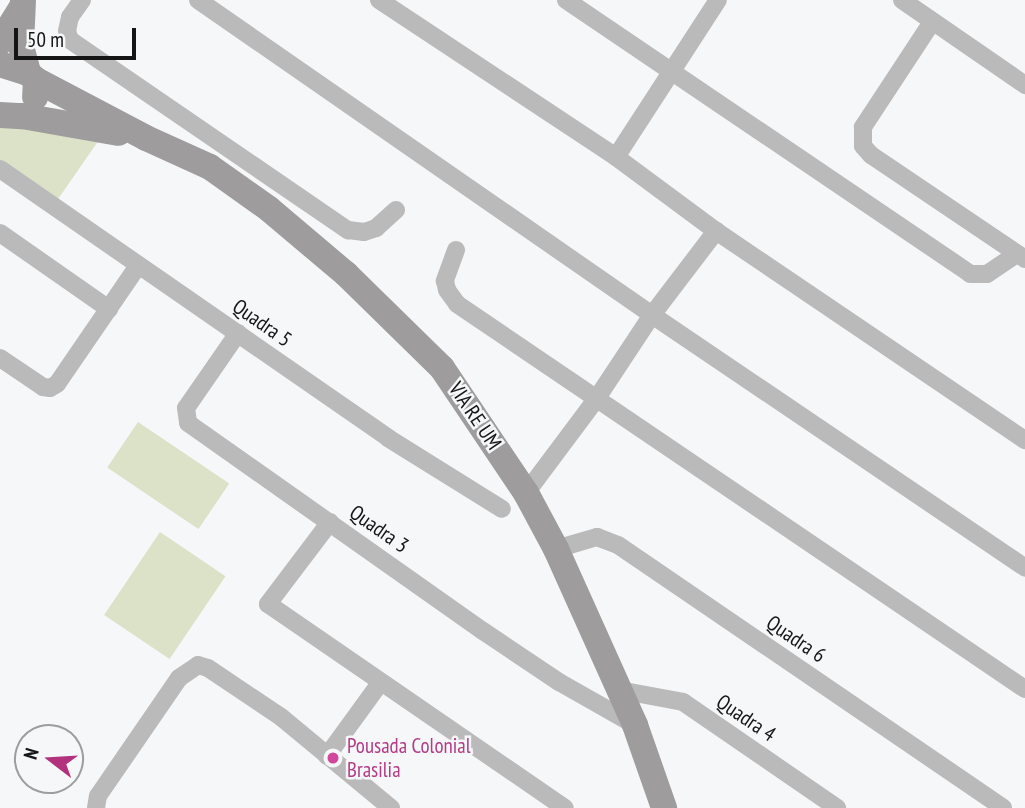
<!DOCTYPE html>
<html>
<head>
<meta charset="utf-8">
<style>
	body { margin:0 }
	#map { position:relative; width:1025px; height:808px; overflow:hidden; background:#f6f7f9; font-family:"PT Sans Narrow",sans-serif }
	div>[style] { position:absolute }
	.green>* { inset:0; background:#dce2c8; transform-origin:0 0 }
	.street>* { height:18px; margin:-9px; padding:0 9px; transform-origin:9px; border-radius:9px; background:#bbbaba }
	.secondary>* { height:26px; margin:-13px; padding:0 13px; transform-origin:13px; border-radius:13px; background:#9e9c9c }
	.dots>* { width:19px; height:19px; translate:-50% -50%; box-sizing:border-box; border:4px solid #f6f7f9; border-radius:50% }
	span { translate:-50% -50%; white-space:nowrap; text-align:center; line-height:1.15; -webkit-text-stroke:5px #f6f7f9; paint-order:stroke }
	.street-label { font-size:21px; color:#151516 }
	.hotel-label { font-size:21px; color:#b23c85 }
	.left { translate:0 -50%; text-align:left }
	.north { position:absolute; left:14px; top:724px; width:70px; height:70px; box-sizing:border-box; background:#f6f7f9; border:2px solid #9c9d9e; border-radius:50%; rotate:287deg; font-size:19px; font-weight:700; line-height:28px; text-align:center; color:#151516 }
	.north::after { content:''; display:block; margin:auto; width:24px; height:32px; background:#b2327e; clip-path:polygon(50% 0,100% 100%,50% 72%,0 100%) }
	.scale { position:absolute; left:14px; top:28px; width:122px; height:32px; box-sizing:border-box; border:4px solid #151516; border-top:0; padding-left:9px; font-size:21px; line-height:24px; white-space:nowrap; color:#151516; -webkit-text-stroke:5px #f6f7f9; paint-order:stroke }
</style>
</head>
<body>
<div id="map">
	<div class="green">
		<div style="clip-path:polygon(0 120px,99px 140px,56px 202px,0 162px)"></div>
		<div style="left:138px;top:422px;width:110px;height:55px;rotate:34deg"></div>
		<div style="left:160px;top:532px;width:79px;height:100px;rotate:34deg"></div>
	</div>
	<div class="street">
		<div style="left:82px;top:0;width:21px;rotate:125deg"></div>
		<div style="left:70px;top:17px;width:14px;rotate:102deg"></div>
		<div style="left:67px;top:31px;width:9px;rotate:72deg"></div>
		<div style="left:70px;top:40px;width:337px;rotate:34.4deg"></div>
		<div style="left:348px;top:230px;width:16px;rotate:7deg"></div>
		<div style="left:364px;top:232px;width:13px;rotate:-18deg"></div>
		<div style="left:376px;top:228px;width:27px;rotate:-42deg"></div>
		<div style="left:198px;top:0;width:553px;rotate:34.75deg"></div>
		<div style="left:652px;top:315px;width:451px;rotate:34.1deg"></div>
		<div style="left:379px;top:0;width:284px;rotate:33.5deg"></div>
		<div style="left:616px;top:157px;width:124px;rotate:36.5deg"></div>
		<div style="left:716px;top:231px;width:373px;rotate:34.1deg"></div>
		<div style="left:566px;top:0;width:488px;rotate:34.1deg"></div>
		<div style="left:970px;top:274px;width:17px"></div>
		<div style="left:987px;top:274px;width:36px;rotate:-34deg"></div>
		<div style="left:902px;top:0;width:150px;rotate:34.6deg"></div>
		<div style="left:932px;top:22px;width:126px;rotate:123.3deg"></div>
		<div style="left:863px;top:127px;width:19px;rotate:90deg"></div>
		<div style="left:863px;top:146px;width:12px;rotate:48deg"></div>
		<div style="left:871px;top:155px;width:186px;rotate:34deg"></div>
		<div style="left:616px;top:157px;width:187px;rotate:-57deg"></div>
		<div style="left:0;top:169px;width:472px;rotate:34.7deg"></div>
		<div style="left:388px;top:438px;width:134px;rotate:31.9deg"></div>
		<div style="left:0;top:233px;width:133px;rotate:34.9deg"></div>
		<div style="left:456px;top:250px;width:33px;rotate:110deg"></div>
		<div style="left:445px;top:281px;width:9px;rotate:77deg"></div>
		<div style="left:447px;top:290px;width:17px;rotate:54deg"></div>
		<div style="left:457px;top:304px;width:686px;rotate:34.13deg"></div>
		<div style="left:238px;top:333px;width:91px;rotate:124.7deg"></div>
		<div style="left:186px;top:408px;width:15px;rotate:82deg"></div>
		<div style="left:188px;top:423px;width:361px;rotate:35.2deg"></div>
		<div style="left:483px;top:631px;width:92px;rotate:33.9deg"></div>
		<div style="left:559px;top:682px;width:87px;rotate:29.5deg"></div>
		<div style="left:0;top:358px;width:52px;rotate:34deg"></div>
		<div style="left:43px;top:387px;width:7px;rotate:8deg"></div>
		<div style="left:50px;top:388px;width:8px;rotate:-30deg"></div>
		<div style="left:57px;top:384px;width:142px;rotate:-55.6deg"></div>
		<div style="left:526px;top:493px;width:119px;rotate:-53.2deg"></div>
		<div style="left:597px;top:398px;width:100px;rotate:-56.5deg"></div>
		<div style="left:652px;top:315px;width:106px;rotate:-52.7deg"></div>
		<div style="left:330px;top:522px;width:103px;rotate:127.1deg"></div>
		<div style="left:268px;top:604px;width:360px;rotate:34.5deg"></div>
		<div style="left:556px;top:549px;width:43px;rotate:-16.3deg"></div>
		<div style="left:597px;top:537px;width:22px;rotate:21deg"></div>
		<div style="left:618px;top:545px;width:466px;rotate:34.3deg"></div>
		<div style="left:619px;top:690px;width:65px;rotate:10.6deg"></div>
		<div style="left:683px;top:702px;width:187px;rotate:34.5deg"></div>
		<div style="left:327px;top:756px;width:90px;rotate:-54deg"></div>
		<div style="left:96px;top:808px;width:12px;rotate:-81deg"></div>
		<div style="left:98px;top:796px;width:143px;rotate:-55.5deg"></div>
		<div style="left:179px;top:678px;width:23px;rotate:-34deg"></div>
		<div style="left:198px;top:665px;width:10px;rotate:17deg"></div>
		<div style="left:208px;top:668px;width:88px;rotate:33.9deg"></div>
		<div style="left:281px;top:717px;width:143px;rotate:39.6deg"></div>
	</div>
	<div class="secondary">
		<div style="left:23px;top:0;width:46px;rotate:92.5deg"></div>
		<div style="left:21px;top:46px;width:28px;rotate:75deg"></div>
		<div style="left:0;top:42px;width:39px;rotate:-58deg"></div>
		<div style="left:0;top:64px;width:29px;rotate:18deg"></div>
		<div style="left:28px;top:73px;width:11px;rotate:41deg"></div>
		<div style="left:36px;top:80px;width:17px;rotate:93deg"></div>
		<div style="left:36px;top:80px;width:124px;rotate:27.8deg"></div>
		<div style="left:146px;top:138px;width:70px;rotate:24.4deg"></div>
		<div style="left:210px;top:167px;width:72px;rotate:35.4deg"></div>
		<div style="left:269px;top:209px;width:101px;rotate:40.2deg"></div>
		<div style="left:346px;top:274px;width:134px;rotate:44.4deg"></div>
		<div style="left:442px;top:368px;width:151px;rotate:56.1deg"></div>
		<div style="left:526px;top:493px;width:64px;rotate:61.8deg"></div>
		<div style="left:556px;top:549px;width:193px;rotate:65.8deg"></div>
		<div style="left:635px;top:725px;width:88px;rotate:70.7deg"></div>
		<div style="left:0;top:115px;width:22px;rotate:3deg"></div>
		<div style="left:22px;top:116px;width:98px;rotate:9.9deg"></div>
	</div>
	<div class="dots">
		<div style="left:333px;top:758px;background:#d1479c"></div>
	</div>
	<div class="street-label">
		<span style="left:262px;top:323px;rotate:35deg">Quadra 5</span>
		<span style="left:475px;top:416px;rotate:56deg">VIA RE UM</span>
		<span style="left:379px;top:529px;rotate:35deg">Quadra 3</span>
		<span style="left:796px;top:639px;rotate:34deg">Quadra 6</span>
		<span style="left:746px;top:718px;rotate:34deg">Quadra 4</span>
	</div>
	<div class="hotel-label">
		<span class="left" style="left:347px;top:758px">Pousada Colonial<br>Brasilia</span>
	</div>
	<div class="north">N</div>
	<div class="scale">50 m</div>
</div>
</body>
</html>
